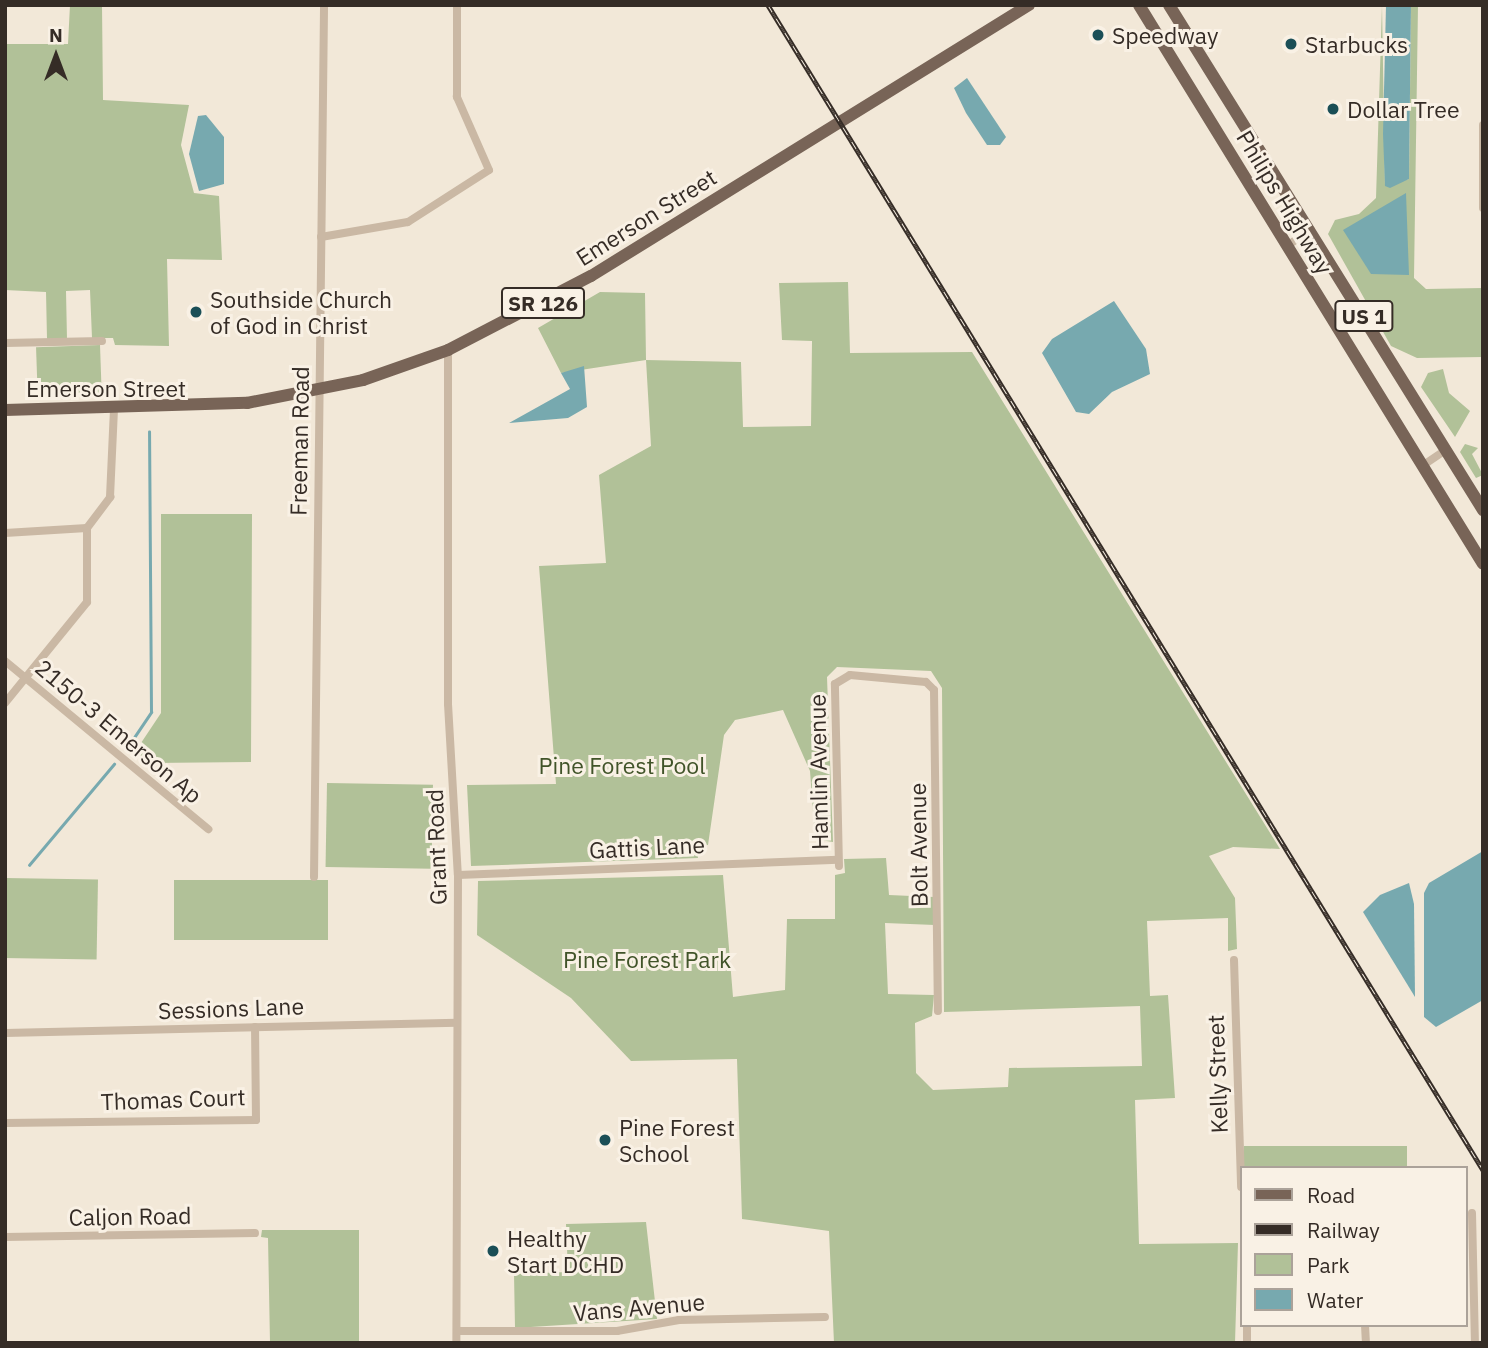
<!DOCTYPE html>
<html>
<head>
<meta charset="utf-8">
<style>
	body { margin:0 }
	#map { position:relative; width:1488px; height:1348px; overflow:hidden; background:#f2e8d8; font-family:"IBM Plex Sans",sans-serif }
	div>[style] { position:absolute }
	.green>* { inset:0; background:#b1c198; transform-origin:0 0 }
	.water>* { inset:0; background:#77a9af }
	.stream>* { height:2.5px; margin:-1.25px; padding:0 1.25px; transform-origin:1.25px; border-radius:1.25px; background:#77a9af }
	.street>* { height:8px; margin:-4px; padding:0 4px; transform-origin:4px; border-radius:4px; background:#cab8a4 }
	.primary>* { height:12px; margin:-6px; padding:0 6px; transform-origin:6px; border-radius:6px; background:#786457 }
	.rail>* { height:5px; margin-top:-2.5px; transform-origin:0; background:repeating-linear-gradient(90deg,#f9f1e5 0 8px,#352c26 0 16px); box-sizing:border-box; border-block:2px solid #352c26 }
	.dots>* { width:19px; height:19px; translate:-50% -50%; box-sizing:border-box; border:4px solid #f9f1e5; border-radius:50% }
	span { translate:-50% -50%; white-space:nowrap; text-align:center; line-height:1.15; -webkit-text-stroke:6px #f9f1e5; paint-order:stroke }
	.shield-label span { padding:2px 5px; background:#f9f1e5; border:2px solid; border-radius:5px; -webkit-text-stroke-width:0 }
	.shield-label { font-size:21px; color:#352c26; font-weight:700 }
	.poi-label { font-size:23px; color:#352c26 }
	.left { translate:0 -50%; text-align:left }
	.street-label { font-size:23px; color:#352c26 }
	.park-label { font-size:23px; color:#415429 }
	.frame { position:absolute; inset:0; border:7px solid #352c26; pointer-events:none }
	.legend { position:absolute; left:1240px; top:1166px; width:228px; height:161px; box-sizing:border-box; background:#f9f1e5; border:2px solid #aba299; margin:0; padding:9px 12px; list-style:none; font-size:21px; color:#352c26 }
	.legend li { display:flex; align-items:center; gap:14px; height:35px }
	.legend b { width:35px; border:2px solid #aba299 }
	.north { position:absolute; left:21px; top:21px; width:70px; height:70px; -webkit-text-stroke:5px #f9f1e5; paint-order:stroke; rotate:0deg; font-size:19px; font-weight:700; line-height:28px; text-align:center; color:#352c26 }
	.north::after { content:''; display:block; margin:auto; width:24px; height:32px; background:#352c26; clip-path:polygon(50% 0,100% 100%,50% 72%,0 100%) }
</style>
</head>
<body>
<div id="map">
	<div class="green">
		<div style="clip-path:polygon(70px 5px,102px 5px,103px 100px,189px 105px,181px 145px,194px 193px,219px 196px,222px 260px,167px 259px,169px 346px,115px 345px,113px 338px,92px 338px,90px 290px,66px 291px,67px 339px,47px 339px,46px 292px,5px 290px,5px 44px,68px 44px)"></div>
		<div style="clip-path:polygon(1382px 5px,1385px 186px,1409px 179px,1411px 5px,1418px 5px,1414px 278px,1426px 289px,1483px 288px,1483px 357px,1417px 358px,1391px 346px,1328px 234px,1335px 220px,1359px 214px,1376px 198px)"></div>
		<div style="clip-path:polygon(848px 282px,850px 353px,972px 352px,1280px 849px,1233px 847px,1209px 856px,1235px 898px,1237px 949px,1228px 951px,1228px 918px,1147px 921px,1150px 996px,1168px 995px,1175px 1098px,1135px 1100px,1139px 1244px,1238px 1243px,1235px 1343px,834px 1343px,829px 1231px,742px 1219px,737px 1059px,631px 1061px,571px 998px,477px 935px,478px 881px,723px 875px,733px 997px,785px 990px,787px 919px,835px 919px,835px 875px,845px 873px,844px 859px,886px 858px,889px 895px,934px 897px,935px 925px,885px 923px,888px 994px,934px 995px,932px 1016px,915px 1023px,916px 1073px,933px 1090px,1008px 1087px,1009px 1068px,1142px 1066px,1140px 1006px,944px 1012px,942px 688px,931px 671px,837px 667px,827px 677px,833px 842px,815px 839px,810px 771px,783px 710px,735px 720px,724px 735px,708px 845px,697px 846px,698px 858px,471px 866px,467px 785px,556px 784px,539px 566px,606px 563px,599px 475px,651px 446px,646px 360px,561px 373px,538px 328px,600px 292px,645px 293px,646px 360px,741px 362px,743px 427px,811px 426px,812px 341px,782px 340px,779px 283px)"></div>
		<div style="left:100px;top:345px;width:48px;height:64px;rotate:88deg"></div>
		<div style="clip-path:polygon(1443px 369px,1449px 393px,1470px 411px,1455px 437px,1421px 387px,1428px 373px)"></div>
		<div style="clip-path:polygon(1465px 444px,1478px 448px,1472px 454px,1483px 475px,1476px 478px,1460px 452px)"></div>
		<div style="clip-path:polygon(161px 514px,252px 514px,251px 762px,151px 763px,135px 752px,161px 713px)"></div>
		<div style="left:327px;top:783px;width:106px;height:84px;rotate:1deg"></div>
		<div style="left:5px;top:878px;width:93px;height:80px;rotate:1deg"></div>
		<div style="left:174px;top:880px;width:154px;height:60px"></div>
		<div style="left:1244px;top:1146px;width:163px;height:22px"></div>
		<div style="clip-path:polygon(646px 1222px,657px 1319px,515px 1328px,514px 1274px,568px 1272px,566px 1224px)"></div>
		<div style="clip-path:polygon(262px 1230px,359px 1230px,359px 1343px,270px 1343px,268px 1238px,261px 1237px)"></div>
	</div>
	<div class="water">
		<div style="clip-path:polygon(1386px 5px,1411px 5px,1409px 179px,1390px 188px,1385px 186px,1383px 134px)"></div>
		<div style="clip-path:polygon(967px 78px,1006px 137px,1000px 145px,987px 145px,966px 113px,954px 88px)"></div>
		<div style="clip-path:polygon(206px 115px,224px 137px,224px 184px,199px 191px,189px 154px,198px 116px)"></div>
		<div style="clip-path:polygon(1406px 193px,1409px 275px,1371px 274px,1343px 230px)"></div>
		<div style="clip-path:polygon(1114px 301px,1146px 349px,1150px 374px,1112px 392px,1089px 414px,1076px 412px,1042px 353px,1052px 339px)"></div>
		<div style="clip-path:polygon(584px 366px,587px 407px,568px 418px,509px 423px,570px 389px,561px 373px)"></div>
		<div style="clip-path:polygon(1483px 851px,1483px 1000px,1436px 1027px,1424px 1017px,1424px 893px,1429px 883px)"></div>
		<div style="clip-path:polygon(1409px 883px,1414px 904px,1415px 997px,1363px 912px,1380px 895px)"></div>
	</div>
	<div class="stream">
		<div style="left:131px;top:742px;width:36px;rotate:-56deg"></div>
		<div style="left:151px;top:712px;width:280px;rotate:-90.4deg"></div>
		<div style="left:29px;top:865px;width:132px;rotate:-49.9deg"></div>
	</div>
	<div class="street">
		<div style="left:1483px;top:125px;width:83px;rotate:90deg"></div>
		<div style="left:321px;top:237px;width:88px;rotate:-9.8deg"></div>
		<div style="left:408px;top:222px;width:96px;rotate:-32.7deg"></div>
		<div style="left:489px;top:170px;width:80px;rotate:-113.7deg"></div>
		<div style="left:457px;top:97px;width:92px;rotate:-90deg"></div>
		<div style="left:1287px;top:246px;width:29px;rotate:-35deg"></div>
		<div style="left:5px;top:343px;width:97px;rotate:-1.2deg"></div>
		<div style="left:448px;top:350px;width:354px;rotate:90deg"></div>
		<div style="left:448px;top:704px;width:171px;rotate:86.7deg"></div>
		<div style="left:458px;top:875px;width:468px;rotate:90.2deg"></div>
		<div style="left:1422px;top:466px;width:29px;rotate:-34deg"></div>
		<div style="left:5px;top:533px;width:82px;rotate:-3.5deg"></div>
		<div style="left:5px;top:661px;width:264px;rotate:39.6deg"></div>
		<div style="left:5px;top:703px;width:130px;rotate:-50.9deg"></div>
		<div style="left:87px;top:602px;width:74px;rotate:-90deg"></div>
		<div style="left:87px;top:528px;width:39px;rotate:-53deg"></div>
		<div style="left:110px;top:497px;width:87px;rotate:-87.4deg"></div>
		<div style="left:839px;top:866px;width:182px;rotate:-91.3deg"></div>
		<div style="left:835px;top:684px;width:17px;rotate:-31deg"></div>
		<div style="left:850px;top:675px;width:76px;rotate:5.3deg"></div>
		<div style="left:926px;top:682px;width:11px;rotate:45deg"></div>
		<div style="left:934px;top:690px;width:321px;rotate:89.3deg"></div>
		<div style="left:458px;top:875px;width:380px;rotate:-2.3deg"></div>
		<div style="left:314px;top:877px;width:872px;rotate:-89.34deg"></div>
		<div style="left:1234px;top:960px;width:227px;rotate:88.2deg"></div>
		<div style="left:5px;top:1033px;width:452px;rotate:-1.3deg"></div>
		<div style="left:5px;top:1123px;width:251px;rotate:-0.7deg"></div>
		<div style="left:256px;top:1120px;width:93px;rotate:-90.6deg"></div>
		<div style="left:1472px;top:1213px;width:130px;rotate:88.7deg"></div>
		<div style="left:5px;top:1237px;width:250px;rotate:-0.9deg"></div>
		<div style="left:1247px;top:1325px;width:18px;rotate:90deg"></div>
		<div style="left:1365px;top:1325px;width:18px;rotate:87deg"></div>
		<div style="left:457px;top:1331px;width:160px"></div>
		<div style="left:617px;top:1331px;width:63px;rotate:-10.1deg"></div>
		<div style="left:679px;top:1320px;width:146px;rotate:-1.2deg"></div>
	</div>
	<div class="primary">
		<div style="left:1139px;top:5px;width:656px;rotate:58.39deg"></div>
		<div style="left:1169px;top:5px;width:595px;rotate:58.13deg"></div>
		<div style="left:5px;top:410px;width:242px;rotate:-1.7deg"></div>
		<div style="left:247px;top:403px;width:118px;rotate:-11.2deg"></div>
		<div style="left:363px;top:380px;width:90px;rotate:-19.4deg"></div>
		<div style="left:448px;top:350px;width:161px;rotate:-27.4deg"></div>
		<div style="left:591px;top:276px;width:515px;rotate:-31.75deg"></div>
	</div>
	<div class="rail">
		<div style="left:768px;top:5px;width:1367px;rotate:58.46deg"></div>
	</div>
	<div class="dots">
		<div style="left:1098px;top:35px;background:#1b4f57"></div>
		<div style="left:1291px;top:44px;background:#1b4f57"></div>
		<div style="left:1333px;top:109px;background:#1b4f57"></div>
		<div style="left:196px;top:312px;background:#1b4f57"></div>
		<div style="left:605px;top:1140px;background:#1b4f57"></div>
		<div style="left:493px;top:1251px;background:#1b4f57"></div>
	</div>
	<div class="shield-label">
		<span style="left:543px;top:303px">SR 126</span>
		<span style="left:1364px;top:316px">US 1</span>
	</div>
	<div class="poi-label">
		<span class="left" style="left:1112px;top:35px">Speedway</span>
		<span class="left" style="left:1305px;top:44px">Starbucks</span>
		<span class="left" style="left:1347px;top:109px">Dollar Tree</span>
		<span class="left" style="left:210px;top:312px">Southside Church<br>of God in Christ</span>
		<span class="left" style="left:619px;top:1140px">Pine Forest<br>School</span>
		<span class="left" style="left:507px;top:1251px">Healthy<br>Start DCHD</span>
	</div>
	<div class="street-label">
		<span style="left:1285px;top:202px;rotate:59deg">Philips Highway</span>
		<span style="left:646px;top:217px;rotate:-32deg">Emerson Street</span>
		<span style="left:106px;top:388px">Emerson Street</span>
		<span style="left:299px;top:441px;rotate:-89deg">Freeman Road</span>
		<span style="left:119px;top:731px;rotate:40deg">2150-3 Emerson Ap</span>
		<span style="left:818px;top:772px;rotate:-91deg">Hamlin Avenue</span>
		<span style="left:918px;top:845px;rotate:-91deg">Bolt Avenue</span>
		<span style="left:436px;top:847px;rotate:-92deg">Grant Road</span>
		<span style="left:647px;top:847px;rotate:-3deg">Gattis Lane</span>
		<span style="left:231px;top:1008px;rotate:-2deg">Sessions Lane</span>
		<span style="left:1217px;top:1074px;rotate:-92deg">Kelly Street</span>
		<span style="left:173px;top:1099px;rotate:-2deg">Thomas Court</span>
		<span style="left:130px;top:1216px;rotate:-1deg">Caljon Road</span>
		<span style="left:639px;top:1307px;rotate:-5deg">Vans Avenue</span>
	</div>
	<div class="park-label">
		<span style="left:622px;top:765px">Pine Forest Pool</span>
		<span style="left:647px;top:959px">Pine Forest Park</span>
	</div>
	<div class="frame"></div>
	<ul class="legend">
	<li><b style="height:9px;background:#786457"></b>Road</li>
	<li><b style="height:9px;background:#352c26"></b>Railway</li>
	<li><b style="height:19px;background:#b1c198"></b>Park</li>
	<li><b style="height:19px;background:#77a9af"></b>Water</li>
	</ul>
	<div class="north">N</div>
</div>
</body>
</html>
